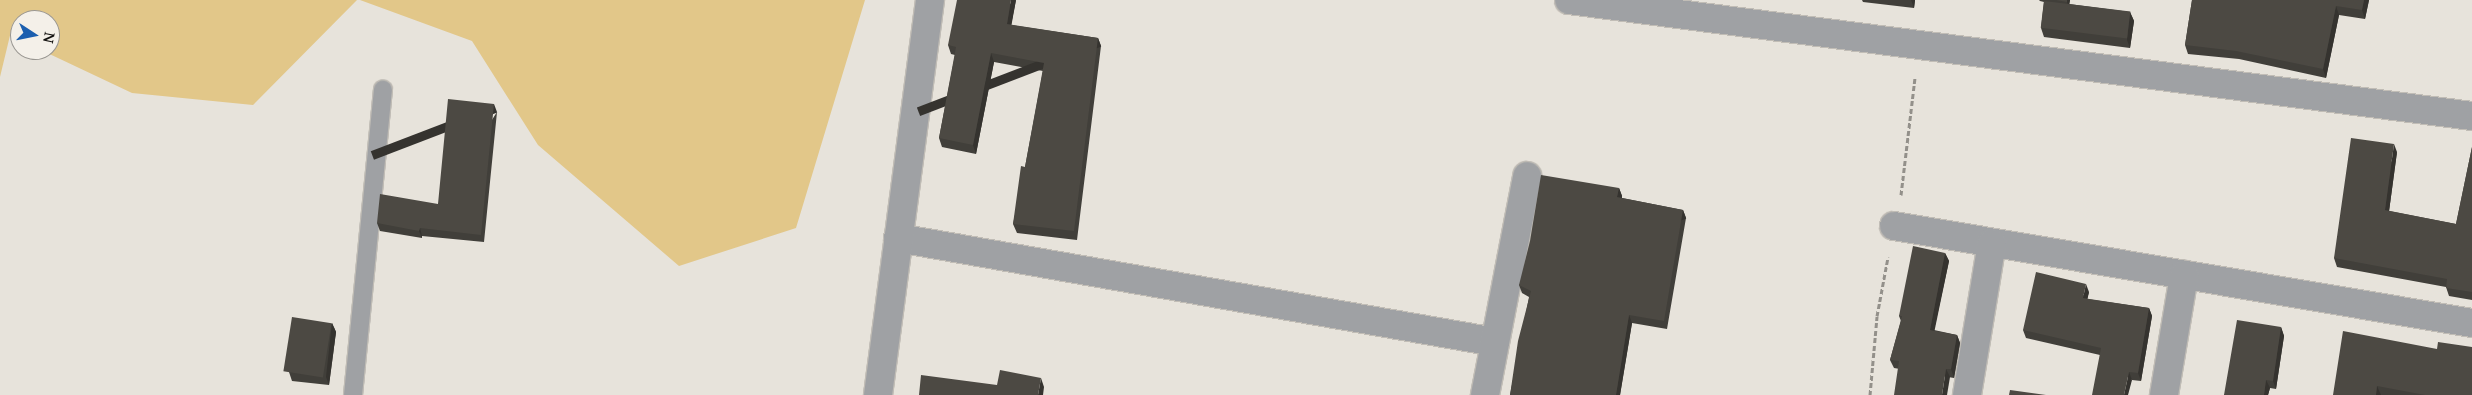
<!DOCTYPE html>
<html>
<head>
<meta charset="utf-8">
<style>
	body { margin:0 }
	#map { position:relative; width:2472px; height:395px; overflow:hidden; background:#e7e3db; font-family:"Noto Serif",serif }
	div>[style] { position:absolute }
	.green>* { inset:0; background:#e2c789 }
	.path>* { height:3px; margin-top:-1.5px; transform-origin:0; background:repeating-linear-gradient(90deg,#93908a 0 5px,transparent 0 7.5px) }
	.roads { filter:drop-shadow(1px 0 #c1bdb6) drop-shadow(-1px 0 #c1bdb6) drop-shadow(0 1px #c1bdb6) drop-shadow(0 -1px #c1bdb6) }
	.lane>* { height:18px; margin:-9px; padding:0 9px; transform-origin:9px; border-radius:9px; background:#9fa1a4 }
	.street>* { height:28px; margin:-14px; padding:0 14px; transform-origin:14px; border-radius:14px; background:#9fa1a4 }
	.wall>* { inset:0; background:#413f3a }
	.shaded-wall>* { inset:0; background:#35332f; transform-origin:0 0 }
	.building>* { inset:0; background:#4c4943; transform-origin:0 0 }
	span { translate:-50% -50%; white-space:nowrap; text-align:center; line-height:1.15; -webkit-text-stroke:5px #f4f0e9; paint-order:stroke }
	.north { position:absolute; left:10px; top:10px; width:50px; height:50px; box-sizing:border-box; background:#f4f0e9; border:1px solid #9a9792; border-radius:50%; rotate:101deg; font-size:14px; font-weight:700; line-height:20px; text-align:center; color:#131210 }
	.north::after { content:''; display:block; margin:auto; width:18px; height:22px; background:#1c5faf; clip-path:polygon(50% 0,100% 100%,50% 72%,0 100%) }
</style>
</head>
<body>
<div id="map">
	<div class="green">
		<div style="clip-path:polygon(0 0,357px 0,253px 105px,132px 93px,41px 50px,50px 50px,50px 20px,20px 20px,20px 31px,13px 23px,0 77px)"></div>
		<div style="clip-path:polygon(360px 0,865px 0,796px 228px,679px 266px,538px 145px,472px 41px)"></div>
	</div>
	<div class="path">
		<div style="left:1901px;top:195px;width:119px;rotate:-83.2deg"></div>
		<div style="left:1870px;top:395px;width:79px;rotate:-84.9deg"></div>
		<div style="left:1877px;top:316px;width:60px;rotate:-79.4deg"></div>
	</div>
	<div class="roads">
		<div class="lane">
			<div style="left:353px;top:395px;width:307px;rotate:-84.4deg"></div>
		</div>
		<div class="street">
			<div style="left:1569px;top:0;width:910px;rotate:7.32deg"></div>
			<div style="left:1894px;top:226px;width:586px;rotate:9.53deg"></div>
			<div style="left:898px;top:238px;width:606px;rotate:9.88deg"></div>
			<div style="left:878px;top:395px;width:398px;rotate:-82.5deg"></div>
			<div style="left:1485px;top:395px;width:223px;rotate:-79.1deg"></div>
			<div style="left:1967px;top:395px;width:154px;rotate:-80.7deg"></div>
			<div style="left:2164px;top:395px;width:122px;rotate:-80.5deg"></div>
		</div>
	</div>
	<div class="wall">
		<div style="clip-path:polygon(1016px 0,1011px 25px,1098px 38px,1101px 46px,1077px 240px,1017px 233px,1013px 224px,1025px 167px,1043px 71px,994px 62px,976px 154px,942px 147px,939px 138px,955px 55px,951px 54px,948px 45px)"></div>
		<div style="clip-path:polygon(1862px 0,1915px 0,1914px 8px,1863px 2px)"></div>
		<div style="clip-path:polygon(2039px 0,2070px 0,2069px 4px,2130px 12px,2134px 21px,2130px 48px,2044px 37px,2041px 28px,2044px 2px,2040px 1px)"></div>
		<div style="clip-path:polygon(2192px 0,2369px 0,2365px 19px,2339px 15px,2326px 78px,2239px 59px,2188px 54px,2185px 45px)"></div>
		<div style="clip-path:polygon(497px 112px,484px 242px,422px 236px,422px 238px,380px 231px,377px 223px,438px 204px)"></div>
		<div style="clip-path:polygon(2472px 147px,2472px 300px,2449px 296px,2446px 287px,2337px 267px,2334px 258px,2397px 152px,2389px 211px,2456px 224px)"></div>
		<div style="clip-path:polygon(1619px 188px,1622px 196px,1622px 198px,1683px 210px,1686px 218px,1667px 329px,1632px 323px,1620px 395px,1510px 395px,1529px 297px,1522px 293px,1519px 285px)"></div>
		<div style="clip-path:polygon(1945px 253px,1949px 261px,1934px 330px,1957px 335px,1960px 343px,1954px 378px,1894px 368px,1890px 360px,1901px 321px,1899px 316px)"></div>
		<div style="clip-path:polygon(2089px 292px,2087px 299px,2149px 308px,2152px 316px,2141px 381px,2132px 380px,2100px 355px,2026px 338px,2023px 330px)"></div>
		<div style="clip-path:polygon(332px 323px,336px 332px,329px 385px,292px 381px,289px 372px)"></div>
		<div style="clip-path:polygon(2281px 327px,2284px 336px,2276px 389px,2270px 388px,2268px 395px,2224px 395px)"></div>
		<div style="clip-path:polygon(2437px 349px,2472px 395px,2333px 395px)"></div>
	</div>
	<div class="shaded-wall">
		<div style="clip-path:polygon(1011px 0,1016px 0,1010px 33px,1007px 24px)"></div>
		<div style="clip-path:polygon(1911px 0,1915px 0,1914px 8px)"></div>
		<div style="clip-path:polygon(2067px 0,2070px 0,2069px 7px,2067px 2px)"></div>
		<div style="clip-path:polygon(2364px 0,2369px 0,2365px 19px,2362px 10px)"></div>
		<div style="clip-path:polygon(2336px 6px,2339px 15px,2326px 78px,2323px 69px)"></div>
		<div style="clip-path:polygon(2130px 12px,2134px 21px,2130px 48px,2127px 40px)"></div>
		<div style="left:1098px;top:38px;width:9px;height:194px;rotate:69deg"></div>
		<div style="clip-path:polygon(991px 53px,994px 62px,976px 154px,973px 145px)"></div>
		<div style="left:494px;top:104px;width:9px;height:132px;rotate:69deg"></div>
		<div style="clip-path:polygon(2394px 144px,2397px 152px,2388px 219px,2385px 210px)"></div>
		<div style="clip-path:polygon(1619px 188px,1622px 196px,1620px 205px,1617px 197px)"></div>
		<div style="left:1683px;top:210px;width:9px;height:113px;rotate:69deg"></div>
		<div style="clip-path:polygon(420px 228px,422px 236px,422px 238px,419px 231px)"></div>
		<div style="clip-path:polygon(1945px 253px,1949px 261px,1933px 338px,1930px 330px)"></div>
		<div style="clip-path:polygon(2086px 284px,2089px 292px,2086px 306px,2083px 298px)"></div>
		<div style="clip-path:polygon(2149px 308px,2152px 316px,2141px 381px,2138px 373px)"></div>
		<div style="clip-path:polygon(1629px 315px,1632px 323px,1620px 395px,1616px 395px)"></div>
		<div style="clip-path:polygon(332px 323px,336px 332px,329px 385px,326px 377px)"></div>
		<div style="clip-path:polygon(2281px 327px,2284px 336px,2276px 389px,2273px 381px)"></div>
		<div style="clip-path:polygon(1957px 335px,1960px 343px,1954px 378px,1951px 369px)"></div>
		<div style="clip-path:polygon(1946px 369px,1950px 377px,1947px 395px,1942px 395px)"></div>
		<div style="clip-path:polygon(2129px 372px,2132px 380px,2128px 395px,2124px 395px)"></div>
		<div style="clip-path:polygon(1041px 378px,1044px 387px,1043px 395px,1038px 395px)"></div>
		<div style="clip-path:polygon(2266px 380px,2270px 388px,2268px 395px,2264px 395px)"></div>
		<div style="clip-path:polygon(2377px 386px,2381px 395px,2376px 395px)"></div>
	</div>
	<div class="building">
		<div style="clip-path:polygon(957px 0,1011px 0,1007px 24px,1098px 38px,1074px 231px,1013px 224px,1021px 166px,1025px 167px,1044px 63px,991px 53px,973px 145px,939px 138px,956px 47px,948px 45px)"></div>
		<div style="clip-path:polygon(2056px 0,2067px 0,2067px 2px)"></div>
		<div style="clip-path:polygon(2192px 0,2364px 0,2362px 10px,2336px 6px,2323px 69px,2236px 51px,2185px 45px)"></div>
		<div style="left:2044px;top:1px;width:87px;height:27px;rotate:7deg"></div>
		<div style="clip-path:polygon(448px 99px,494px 104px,481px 235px,420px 228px,419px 231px,377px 223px,380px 194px,438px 204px)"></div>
		<div style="clip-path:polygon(2351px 138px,2394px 144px,2385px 210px,2456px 224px,2472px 147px,2472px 292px,2446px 288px,2447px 279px,2334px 258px)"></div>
		<div style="clip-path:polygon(1541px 175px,1619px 188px,1617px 197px,1683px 210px,1664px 321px,1629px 315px,1616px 395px,1510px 395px,1518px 341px,1531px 291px,1519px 285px,1530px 241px)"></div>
		<div style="clip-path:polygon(1913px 246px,1945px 253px,1930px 330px,1957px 335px,1951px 369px,1946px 369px,1942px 395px,1894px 395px,1899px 361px,1890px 360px,1902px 316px,1899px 316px)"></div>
		<div style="clip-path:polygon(2036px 272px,2086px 284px,2083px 298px,2149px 308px,2138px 373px,2129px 372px,2124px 395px,2092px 395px,2101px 348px,2023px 330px)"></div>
		<div style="left:292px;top:317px;width:40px;height:55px;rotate:9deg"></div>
		<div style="clip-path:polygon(2237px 320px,2281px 327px,2273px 381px,2266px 380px,2264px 395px,2224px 395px)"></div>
		<div style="clip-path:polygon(2343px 331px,2437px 349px,2438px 342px,2472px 347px,2472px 395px,2425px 395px,2377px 386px,2376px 395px,2333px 395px)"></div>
		<div style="clip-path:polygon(1000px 370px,1041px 378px,1038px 395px,919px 395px,921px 375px,997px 385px)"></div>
		<div style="clip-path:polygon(2010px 390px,2046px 395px,2009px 395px)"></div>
	</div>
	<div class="north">N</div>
</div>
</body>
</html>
